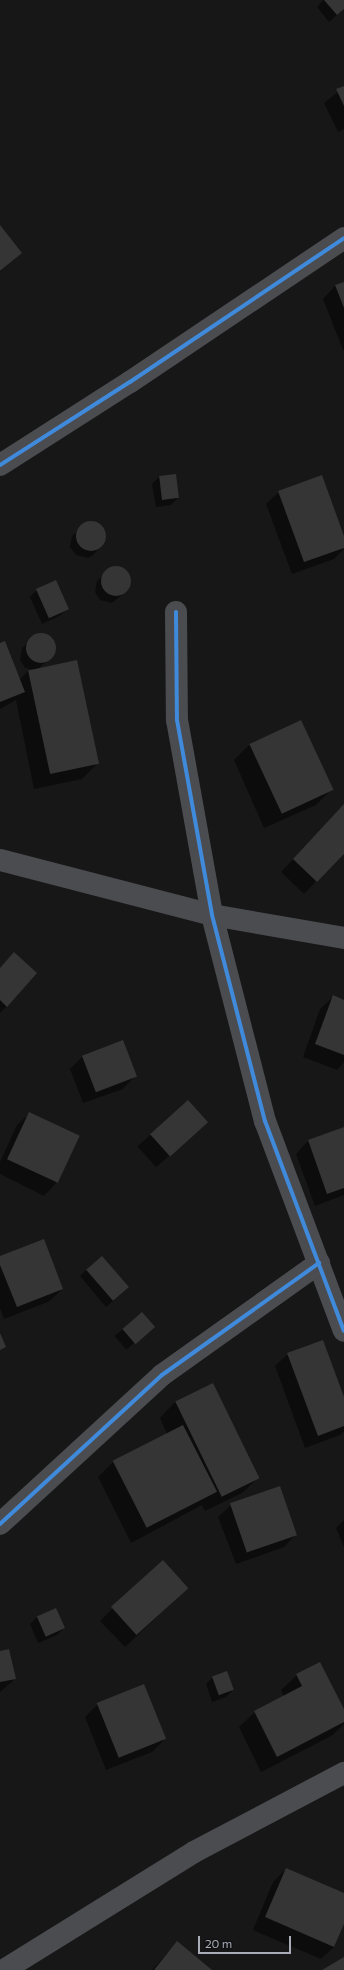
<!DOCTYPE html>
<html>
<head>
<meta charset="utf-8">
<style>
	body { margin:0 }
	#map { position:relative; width:344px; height:1970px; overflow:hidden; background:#171717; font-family:Commissioner,sans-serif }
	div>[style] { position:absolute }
	.shadow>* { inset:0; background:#0007; transform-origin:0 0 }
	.building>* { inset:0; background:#353536; transform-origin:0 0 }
	.round { border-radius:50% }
	.minor>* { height:22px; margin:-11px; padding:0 11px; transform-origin:11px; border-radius:11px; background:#4b4c50 }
	.cycleway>* { height:4px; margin:-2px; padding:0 2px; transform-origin:2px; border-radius:2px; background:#408adc }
	span { translate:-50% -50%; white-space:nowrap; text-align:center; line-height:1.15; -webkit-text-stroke:4px #111113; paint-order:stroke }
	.scale { position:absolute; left:198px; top:1936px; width:93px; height:18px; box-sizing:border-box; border:2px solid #a8adb8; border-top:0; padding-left:5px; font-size:12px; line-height:14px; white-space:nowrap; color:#a8adb8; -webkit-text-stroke:3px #111113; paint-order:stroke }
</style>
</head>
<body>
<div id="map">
	<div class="shadow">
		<div style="clip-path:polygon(323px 0,344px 0,344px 9px,329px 22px,317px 7px)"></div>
		<div style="clip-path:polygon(344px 87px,344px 129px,338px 132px,324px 103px)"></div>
		<div style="clip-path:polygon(0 226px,21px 253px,0 272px)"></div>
		<div style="clip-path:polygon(344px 283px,344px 349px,343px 350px,323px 299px,335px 286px)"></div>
		<div style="clip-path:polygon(159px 477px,178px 498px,171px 505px,156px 507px,152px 484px)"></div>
		<div style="clip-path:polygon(279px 492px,344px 539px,344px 549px,334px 559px,292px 574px,266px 504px)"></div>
		<div style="clip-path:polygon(88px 522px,100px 525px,106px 535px,101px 547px,93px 555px,88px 558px,76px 555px,70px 547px,72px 536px)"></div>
		<div style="clip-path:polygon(113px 567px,125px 570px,130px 581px,125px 592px,112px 603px,100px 600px,95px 592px,97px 581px)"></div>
		<div style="clip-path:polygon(37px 590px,68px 608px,61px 615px,42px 624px,30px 597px)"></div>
		<div style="clip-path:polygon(44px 634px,54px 642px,54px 654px,38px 669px,98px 763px,82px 779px,34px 789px,16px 700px,0 709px,0 644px,19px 680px,28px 671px,35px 670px,25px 668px,20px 660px,22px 648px,38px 635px)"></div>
		<div style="clip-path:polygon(301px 721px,331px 790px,316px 805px,264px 828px,234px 760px,249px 745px)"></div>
		<div style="clip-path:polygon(344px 805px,344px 852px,304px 894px,281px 872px)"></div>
		<div style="clip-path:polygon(0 968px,7px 1006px,0 1013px)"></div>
		<div style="clip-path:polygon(333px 997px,344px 1001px,344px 1062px,337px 1070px,303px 1057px,320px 1009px)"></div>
		<div style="clip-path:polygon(83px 1056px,135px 1076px,123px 1089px,83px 1103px,70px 1069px)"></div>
		<div style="left:188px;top:1101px;width:28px;height:68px;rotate:48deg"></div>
		<div style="clip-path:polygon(30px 1113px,56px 1183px,44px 1196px,0 1174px,0 1162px,17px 1125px)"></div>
		<div style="clip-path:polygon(344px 1128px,344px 1195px,315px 1206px,296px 1154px,308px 1141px)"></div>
		<div style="clip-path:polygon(0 1257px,62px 1289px,50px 1301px,4px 1319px,0 1308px)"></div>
		<div style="clip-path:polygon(87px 1269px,121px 1294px,106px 1307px,80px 1276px)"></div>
		<div style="left:141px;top:1313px;width:18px;height:35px;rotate:49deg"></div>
		<div style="clip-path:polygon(288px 1354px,344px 1400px,344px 1431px,340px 1435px,305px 1448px,275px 1366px)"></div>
		<div style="clip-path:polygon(175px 1402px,258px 1478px,242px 1493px,205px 1511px,202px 1505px,131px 1543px,98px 1477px,113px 1462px,167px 1434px,160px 1418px)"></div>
		<div style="clip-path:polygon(231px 1505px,296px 1534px,284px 1547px,236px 1564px,218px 1517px)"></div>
		<div style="clip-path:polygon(344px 1520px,344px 1547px,336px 1528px)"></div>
		<div style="clip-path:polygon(175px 1600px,125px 1647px,100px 1621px,113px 1608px)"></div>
		<div style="clip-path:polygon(37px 1617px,64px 1628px,57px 1635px,38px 1643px,30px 1624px)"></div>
		<div style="clip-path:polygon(0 1653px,15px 1679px,0 1692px)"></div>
		<div style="clip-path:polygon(297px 1675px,344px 1711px,344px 1724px,333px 1735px,261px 1772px,239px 1727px,255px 1712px,284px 1697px,281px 1690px)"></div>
		<div style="clip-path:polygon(213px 1677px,233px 1690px,226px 1697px,212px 1702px,206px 1684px)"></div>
		<div style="clip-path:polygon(97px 1705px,165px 1739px,152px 1752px,106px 1770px,85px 1717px)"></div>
		<div style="clip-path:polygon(286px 1869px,344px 1895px,344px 1922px,334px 1947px,321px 1959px,253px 1930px,273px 1882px)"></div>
		<div style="clip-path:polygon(177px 1942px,211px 1970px,152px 1970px)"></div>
	</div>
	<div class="building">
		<div style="clip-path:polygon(324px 0,344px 0,344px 9px,337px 15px)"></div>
		<div style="clip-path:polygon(344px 86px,344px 106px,336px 89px)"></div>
		<div style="clip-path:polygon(0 225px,22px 253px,0 271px)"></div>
		<div style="clip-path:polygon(344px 282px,344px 308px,335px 285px)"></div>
		<div style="left:176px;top:474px;width:24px;height:17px;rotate:83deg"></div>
		<div style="clip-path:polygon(322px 475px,344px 536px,344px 548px,304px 562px,278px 491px)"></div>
		<div class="round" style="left:76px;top:521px;width:30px;height:30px"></div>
		<div class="round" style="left:101px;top:566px;width:30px;height:30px"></div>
		<div style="left:56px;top:580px;width:32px;height:22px;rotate:66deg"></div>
		<div class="round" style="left:26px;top:633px;width:30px;height:30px"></div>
		<div style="clip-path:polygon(5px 641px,25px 692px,0 702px,0 643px)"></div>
		<div style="left:77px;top:660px;width:106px;height:50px;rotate:78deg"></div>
		<div style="left:301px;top:720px;width:77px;height:57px;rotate:65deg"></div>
		<div style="clip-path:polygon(344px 804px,344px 854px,317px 882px,293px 859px)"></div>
		<div style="clip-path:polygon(14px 952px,37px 973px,7px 1007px,0 1000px,0 968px)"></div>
		<div style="clip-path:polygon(333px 995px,344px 1000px,344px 1055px,315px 1044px)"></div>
		<div style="left:123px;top:1040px;width:39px;height:44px;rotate:69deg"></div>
		<div style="left:188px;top:1100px;width:30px;height:51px;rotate:48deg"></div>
		<div style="left:29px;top:1112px;width:56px;height:52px;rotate:25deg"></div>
		<div style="clip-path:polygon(344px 1127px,344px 1188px,327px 1194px,308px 1140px)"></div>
		<div style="clip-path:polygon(44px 1239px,63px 1289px,17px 1307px,0 1265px,0 1256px)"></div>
		<div style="left:102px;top:1256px;width:41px;height:21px;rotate:49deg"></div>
		<div style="left:142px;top:1312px;width:20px;height:26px;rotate:49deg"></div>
		<div style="clip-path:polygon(0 1333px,6px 1347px,0 1350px)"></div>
		<div style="clip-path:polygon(323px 1340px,344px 1397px,344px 1426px,318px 1436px,287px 1353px)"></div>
		<div style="left:213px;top:1383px;width:106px;height:42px;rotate:64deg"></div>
		<div style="left:183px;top:1425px;width:75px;height:79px;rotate:63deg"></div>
		<div style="left:280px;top:1486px;width:52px;height:53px;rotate:71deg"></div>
		<div style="left:163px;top:1560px;width:38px;height:70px;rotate:48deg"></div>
		<div style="left:56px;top:1608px;width:22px;height:21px;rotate:66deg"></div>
		<div style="clip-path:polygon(9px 1649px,16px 1679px,0 1682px,0 1651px)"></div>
		<div style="clip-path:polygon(320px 1662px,344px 1709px,344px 1722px,277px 1757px,254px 1711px,302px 1686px,296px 1674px)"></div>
		<div style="left:227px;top:1671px;width:20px;height:16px;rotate:70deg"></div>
		<div style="left:144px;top:1684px;width:59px;height:51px;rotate:68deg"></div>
		<div style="clip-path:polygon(286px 1868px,344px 1893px,344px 1924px,334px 1947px,265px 1917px)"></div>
		<div style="clip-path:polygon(177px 1941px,212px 1970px,154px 1970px)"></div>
		<div style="clip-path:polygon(344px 1957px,344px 1970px,322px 1970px)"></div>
	</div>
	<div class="minor">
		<div style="left:0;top:465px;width:154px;rotate:-32.6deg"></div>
		<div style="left:130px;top:382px;width:258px;rotate:-33.9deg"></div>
		<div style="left:176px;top:612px;width:108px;rotate:89.5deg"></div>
		<div style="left:177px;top:720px;width:198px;rotate:79.8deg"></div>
		<div style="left:212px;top:915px;width:213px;rotate:75.6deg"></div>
		<div style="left:265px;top:1121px;width:224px;rotate:69.4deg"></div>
		<div style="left:0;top:860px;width:219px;rotate:14.5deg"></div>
		<div style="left:212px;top:915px;width:134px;rotate:9.9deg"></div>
		<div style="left:0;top:1524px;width:220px;rotate:-42.6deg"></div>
		<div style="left:162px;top:1375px;width:193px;rotate:-35.5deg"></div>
		<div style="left:4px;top:1970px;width:224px;rotate:-31.8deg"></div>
		<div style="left:194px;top:1852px;width:170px;rotate:-27.8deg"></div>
	</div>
	<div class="cycleway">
		<div style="left:0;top:465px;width:154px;rotate:-32.6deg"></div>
		<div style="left:130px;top:382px;width:258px;rotate:-33.9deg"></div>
		<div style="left:176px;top:612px;width:108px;rotate:89.5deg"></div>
		<div style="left:177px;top:720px;width:198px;rotate:79.8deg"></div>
		<div style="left:212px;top:915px;width:213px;rotate:75.6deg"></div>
		<div style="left:265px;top:1121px;width:224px;rotate:69.4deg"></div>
		<div style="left:0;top:1524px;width:220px;rotate:-42.6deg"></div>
		<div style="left:162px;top:1375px;width:193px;rotate:-35.5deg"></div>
	</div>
	<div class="scale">20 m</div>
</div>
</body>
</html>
